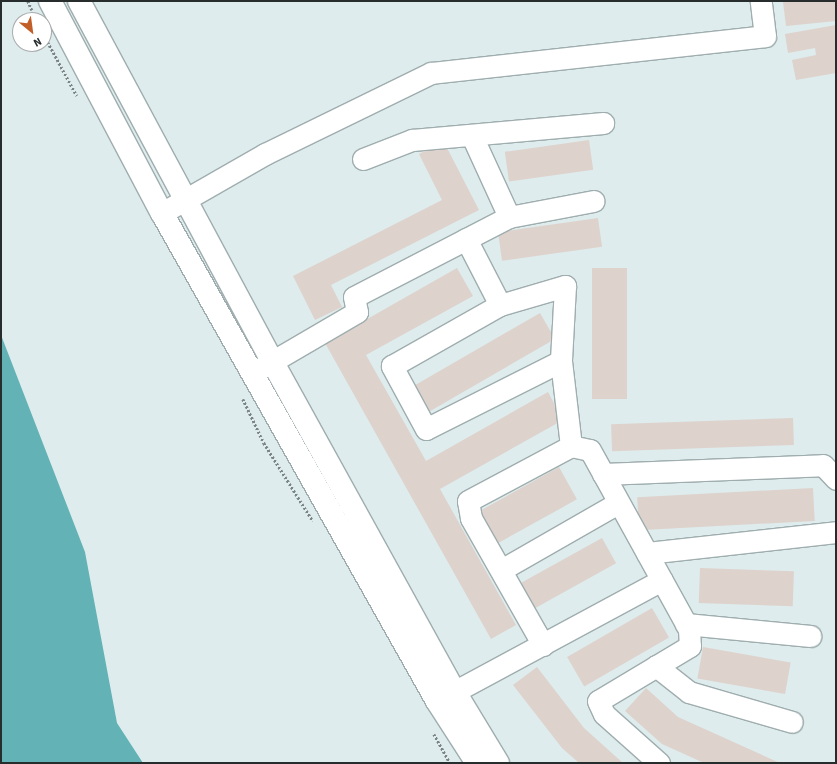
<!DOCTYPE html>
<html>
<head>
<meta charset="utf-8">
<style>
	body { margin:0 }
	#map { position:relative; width:837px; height:764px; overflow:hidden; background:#deeced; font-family:"Source Sans 3",sans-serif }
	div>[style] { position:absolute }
	.water>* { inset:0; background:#62b2b6 }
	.building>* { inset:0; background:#ded2cc; transform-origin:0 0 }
	.path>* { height:2.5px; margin-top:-1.25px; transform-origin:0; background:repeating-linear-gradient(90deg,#7c8586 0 2px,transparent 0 4px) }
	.roads { filter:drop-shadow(1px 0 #9fadae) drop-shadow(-1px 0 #9fadae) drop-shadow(0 1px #9fadae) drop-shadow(0 -1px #9fadae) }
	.minor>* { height:21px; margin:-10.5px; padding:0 10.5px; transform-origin:10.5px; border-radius:10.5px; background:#fff }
	.major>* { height:22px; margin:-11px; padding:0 11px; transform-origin:11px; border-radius:11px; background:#fff }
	span { translate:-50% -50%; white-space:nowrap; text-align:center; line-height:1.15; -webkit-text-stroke:3.5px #fff; paint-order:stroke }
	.frame { position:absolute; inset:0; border:2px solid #272c2d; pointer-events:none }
	.north { position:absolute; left:12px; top:12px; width:40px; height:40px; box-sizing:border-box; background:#fff; border:1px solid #a9abab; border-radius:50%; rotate:151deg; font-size:11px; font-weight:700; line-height:16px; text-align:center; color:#272c2d }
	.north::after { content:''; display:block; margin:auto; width:14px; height:18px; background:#c25e27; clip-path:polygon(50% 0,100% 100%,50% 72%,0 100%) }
</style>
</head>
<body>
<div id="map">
	<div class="water">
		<div style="clip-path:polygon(1px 335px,85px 552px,117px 723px,143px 763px,1px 763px)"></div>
	</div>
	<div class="building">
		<div style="clip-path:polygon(836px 1px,836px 21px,786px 26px,783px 2px)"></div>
		<div style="clip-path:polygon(836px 25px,836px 73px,796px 80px,792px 60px,816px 55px,815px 48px,788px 53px,785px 34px)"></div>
		<div style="left:589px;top:140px;width:30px;height:85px;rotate:82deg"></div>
		<div style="clip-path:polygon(444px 142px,479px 210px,331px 285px,342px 307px,315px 320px,293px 276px,442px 200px,419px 154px)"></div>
		<div style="left:598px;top:218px;width:29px;height:101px;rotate:82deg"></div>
		<div style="clip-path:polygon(457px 268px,473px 296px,366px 355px,426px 461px,548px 392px,563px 420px,440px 489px,516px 625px,491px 639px,325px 343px)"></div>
		<div style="left:627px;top:268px;width:131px;height:35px;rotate:90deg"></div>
		<div style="left:540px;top:313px;width:30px;height:150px;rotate:60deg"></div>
		<div style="left:793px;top:418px;width:27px;height:182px;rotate:88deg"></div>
		<div style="left:559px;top:467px;width:37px;height:92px;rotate:61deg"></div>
		<div style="left:813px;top:488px;width:33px;height:176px;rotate:87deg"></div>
		<div style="left:602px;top:538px;width:29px;height:99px;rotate:61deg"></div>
		<div style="left:700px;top:568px;width:94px;height:35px;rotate:2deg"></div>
		<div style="left:652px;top:608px;width:34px;height:98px;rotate:60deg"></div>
		<div style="left:703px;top:647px;width:89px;height:32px;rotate:10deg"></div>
		<div style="clip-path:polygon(537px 667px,584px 728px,623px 763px,579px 763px,562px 748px,513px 685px)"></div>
		<div style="clip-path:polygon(646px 688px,678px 717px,780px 763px,704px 763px,662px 744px,625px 711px)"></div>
	</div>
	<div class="path">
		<div style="left:28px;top:1px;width:10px;rotate:66deg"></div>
		<div style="left:44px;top:35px;width:69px;rotate:61.6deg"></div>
		<div style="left:243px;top:399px;width:49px;rotate:64.5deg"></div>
		<div style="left:264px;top:443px;width:92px;rotate:57.9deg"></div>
		<div style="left:434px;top:734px;width:33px;rotate:61deg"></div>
	</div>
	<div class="roads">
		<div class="minor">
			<div style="left:472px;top:136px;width:89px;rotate:65.4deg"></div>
			<div style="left:363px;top:159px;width:53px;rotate:-21.2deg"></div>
			<div style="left:412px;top:140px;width:192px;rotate:-5.1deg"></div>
			<div style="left:162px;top:213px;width:119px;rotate:-29.8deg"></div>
			<div style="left:265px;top:154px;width:185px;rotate:-26deg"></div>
			<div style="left:431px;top:73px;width:336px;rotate:-6.3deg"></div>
			<div style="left:765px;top:36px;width:35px;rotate:-97deg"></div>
			<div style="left:466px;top:239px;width:74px;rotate:62.7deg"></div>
			<div style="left:561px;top:361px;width:151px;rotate:153.3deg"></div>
			<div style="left:426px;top:429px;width:72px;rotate:-118.4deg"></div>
			<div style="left:392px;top:366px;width:124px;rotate:-29.5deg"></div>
			<div style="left:500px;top:305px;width:68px;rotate:-16.3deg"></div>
			<div style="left:565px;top:286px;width:75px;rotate:93.1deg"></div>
			<div style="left:561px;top:361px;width:86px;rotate:83.3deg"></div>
			<div style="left:256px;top:371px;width:117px;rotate:-30.3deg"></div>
			<div style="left:357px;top:312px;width:15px;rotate:-101deg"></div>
			<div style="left:354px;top:297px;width:174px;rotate:-27.3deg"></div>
			<div style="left:509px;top:217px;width:86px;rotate:-10.7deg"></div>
			<div style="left:603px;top:474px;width:220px;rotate:-2.3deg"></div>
			<div style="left:823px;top:465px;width:19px;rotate:47deg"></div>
			<div style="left:647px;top:553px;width:190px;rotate:-6.3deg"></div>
			<div style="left:501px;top:570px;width:135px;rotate:-29.8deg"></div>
			<div style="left:686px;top:624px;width:125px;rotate:5.5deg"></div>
			<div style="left:543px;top:645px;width:146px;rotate:-119.6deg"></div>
			<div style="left:471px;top:518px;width:17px;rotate:-100deg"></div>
			<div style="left:468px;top:501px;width:117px;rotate:-28.1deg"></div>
			<div style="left:571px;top:446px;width:19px;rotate:12deg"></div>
			<div style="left:590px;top:450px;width:205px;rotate:61.1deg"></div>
			<div style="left:689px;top:629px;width:17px;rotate:87deg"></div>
			<div style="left:690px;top:646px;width:107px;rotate:149.1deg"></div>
			<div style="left:598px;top:701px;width:14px;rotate:65deg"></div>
			<div style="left:604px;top:714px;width:74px;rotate:41.7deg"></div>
			<div style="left:656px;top:666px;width:42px;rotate:38.2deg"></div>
			<div style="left:689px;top:692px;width:107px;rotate:16.2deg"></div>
			<div style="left:439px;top:700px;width:253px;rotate:-28.3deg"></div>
		</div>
		<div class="major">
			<div style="left:50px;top:1px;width:240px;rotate:62.2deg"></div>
			<div style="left:162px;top:213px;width:560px;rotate:60.6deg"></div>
			<div style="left:437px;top:701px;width:74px;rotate:57.2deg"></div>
			<div style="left:79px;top:1px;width:408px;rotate:61.8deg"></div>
			<div style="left:272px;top:361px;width:378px;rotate:61.1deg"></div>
			<div style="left:455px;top:692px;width:83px;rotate:58.8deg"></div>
		</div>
	</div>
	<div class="frame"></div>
	<div class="north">N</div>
</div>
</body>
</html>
